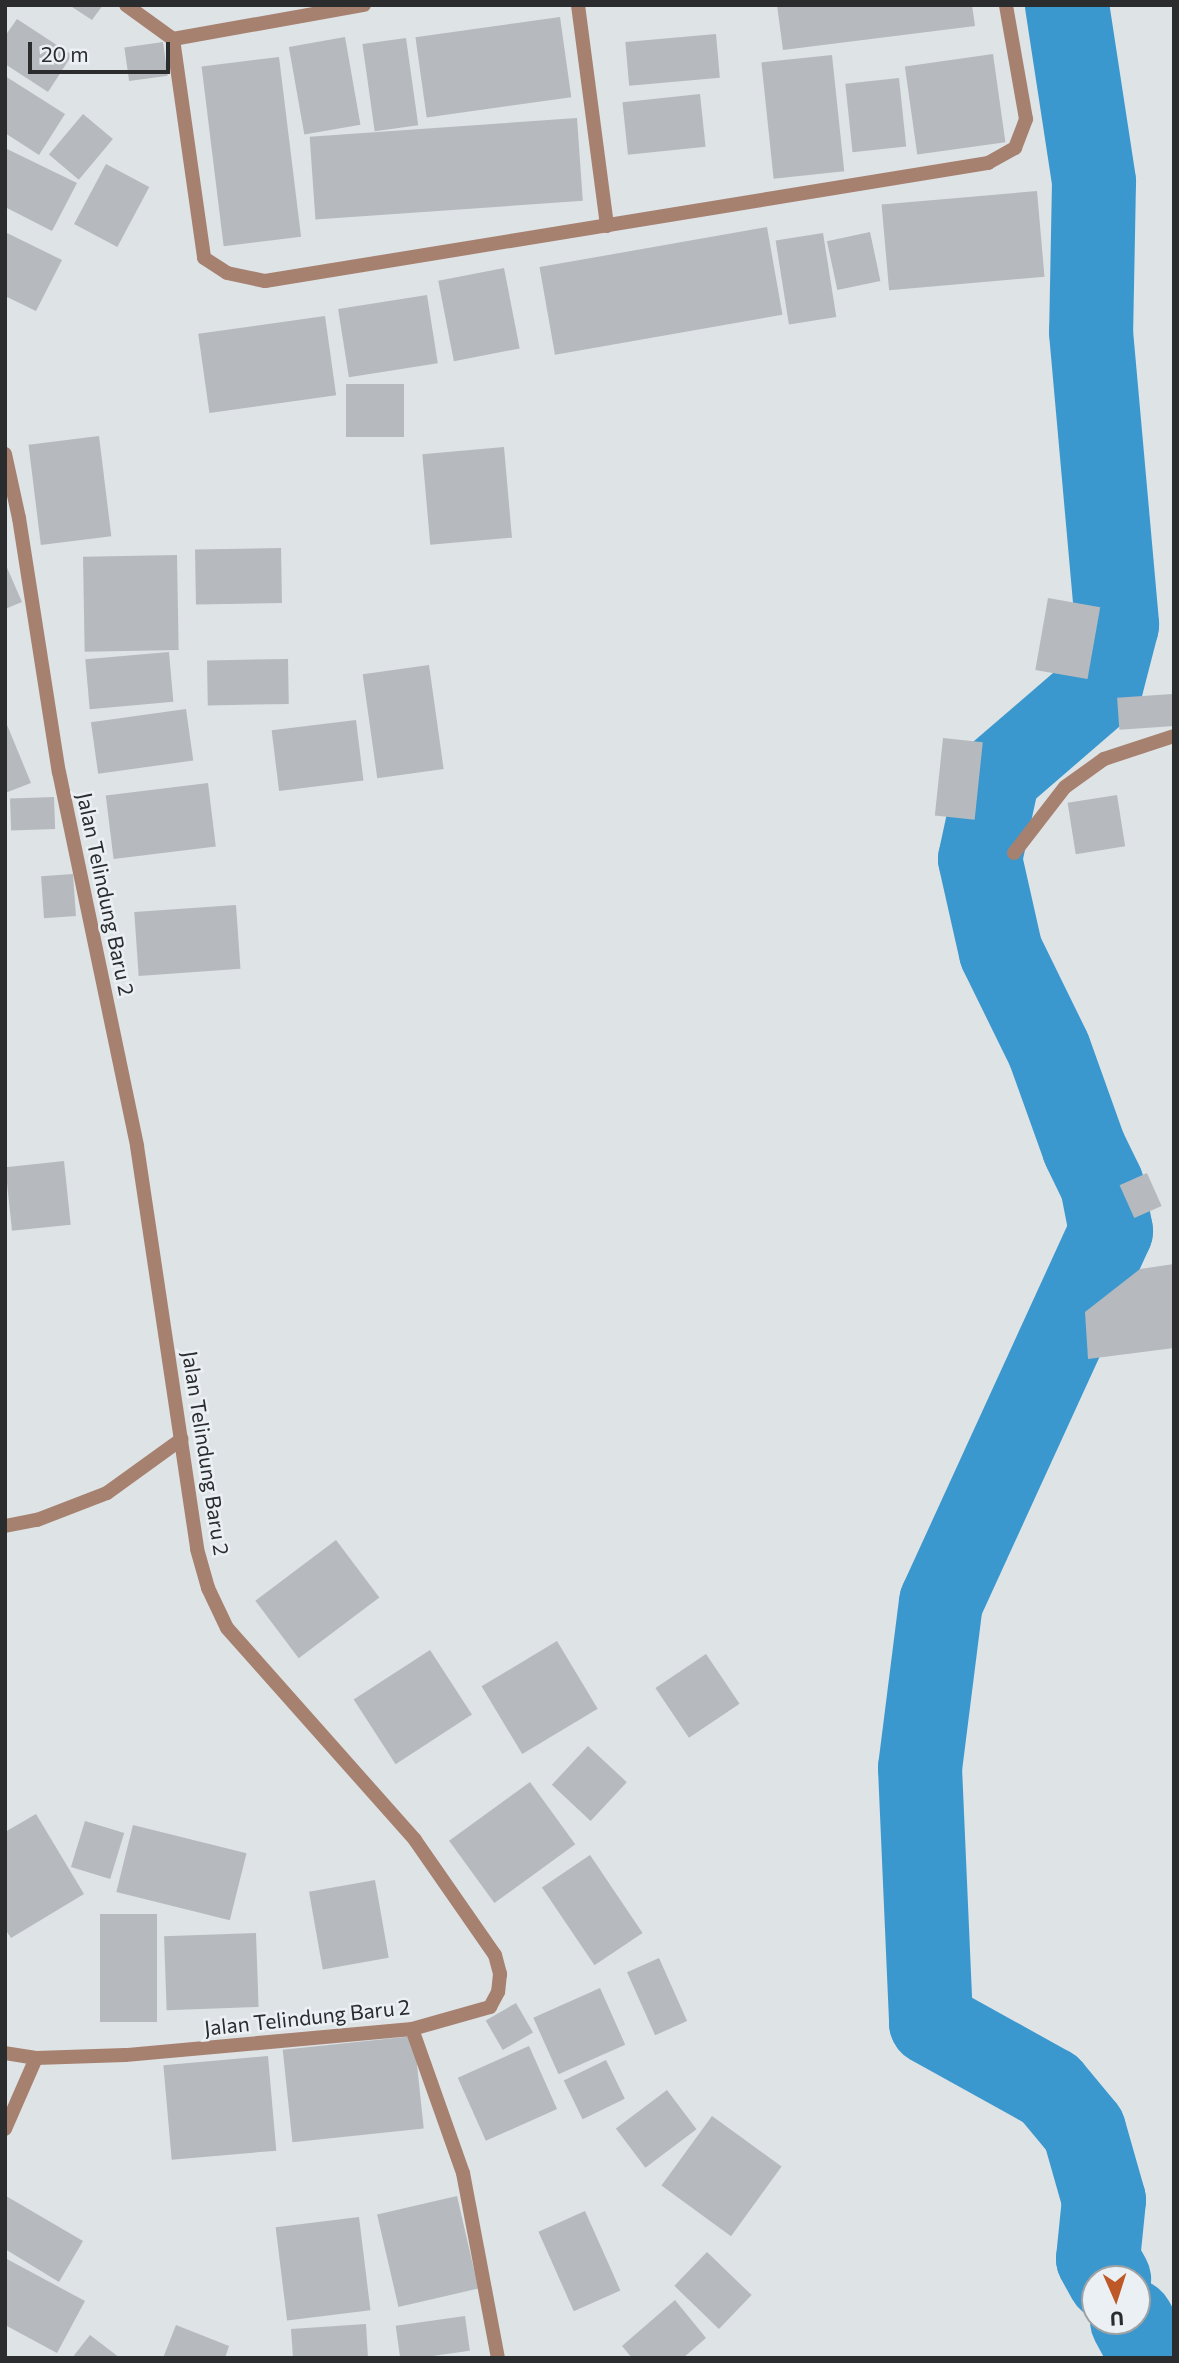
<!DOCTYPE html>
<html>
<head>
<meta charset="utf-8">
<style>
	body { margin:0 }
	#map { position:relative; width:1179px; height:2363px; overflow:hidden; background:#dee3e6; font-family:Commissioner,sans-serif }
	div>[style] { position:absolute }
	.river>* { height:84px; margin:-42px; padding:0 42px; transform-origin:42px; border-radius:42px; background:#3b98ce }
	.building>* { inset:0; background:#b6babe; transform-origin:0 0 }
	.street>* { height:14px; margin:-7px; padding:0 7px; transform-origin:7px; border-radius:7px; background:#a78170 }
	span { translate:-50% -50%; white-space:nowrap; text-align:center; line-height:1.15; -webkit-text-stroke:5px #ebf0f4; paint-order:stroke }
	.street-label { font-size:21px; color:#2b2c2e }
	.frame { position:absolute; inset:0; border:7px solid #2b2c2e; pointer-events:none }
	.north { position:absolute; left:1081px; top:2265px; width:70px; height:70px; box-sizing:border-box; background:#ebf0f4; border:2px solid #9ea2a5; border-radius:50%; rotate:177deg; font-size:19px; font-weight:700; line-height:28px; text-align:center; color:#2b2c2e }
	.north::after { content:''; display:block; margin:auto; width:24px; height:32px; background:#be5927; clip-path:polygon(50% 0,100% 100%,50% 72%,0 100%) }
	.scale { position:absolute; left:28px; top:42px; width:142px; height:32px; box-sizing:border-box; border:4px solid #2b2c2e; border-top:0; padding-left:9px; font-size:21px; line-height:24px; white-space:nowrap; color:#2b2c2e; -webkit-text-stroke:5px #ebf0f4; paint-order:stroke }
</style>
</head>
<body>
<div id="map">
	<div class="river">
		<div style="left:1067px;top:5px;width:179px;rotate:81.3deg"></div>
		<div style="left:1094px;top:182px;width:150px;rotate:91.1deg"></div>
		<div style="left:1091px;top:332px;width:294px;rotate:84.9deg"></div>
		<div style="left:1117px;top:625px;width:64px;rotate:104.5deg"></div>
		<div style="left:1101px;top:687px;width:136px;rotate:139.2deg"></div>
		<div style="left:998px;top:776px;width:85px;rotate:102.2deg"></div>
		<div style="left:980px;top:859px;width:95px;rotate:77.3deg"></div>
		<div style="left:1001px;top:952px;width:109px;rotate:63.9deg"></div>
		<div style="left:1049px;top:1050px;width:104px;rotate:70.3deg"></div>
		<div style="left:1084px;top:1148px;width:41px;rotate:64.1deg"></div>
		<div style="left:1102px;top:1185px;width:47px;rotate:78.9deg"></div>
		<div style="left:1111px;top:1231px;width:408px;rotate:114.6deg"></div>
		<div style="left:941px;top:1602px;width:167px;rotate:97.2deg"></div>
		<div style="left:920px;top:1768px;width:255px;rotate:87.5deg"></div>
		<div style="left:931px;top:2023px;width:136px;rotate:29deg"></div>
		<div style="left:1050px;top:2089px;width:53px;rotate:50.3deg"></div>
		<div style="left:1084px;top:2130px;width:73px;rotate:74.1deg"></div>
		<div style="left:1104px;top:2200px;width:59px;rotate:95.8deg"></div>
		<div style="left:1098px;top:2259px;width:23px;rotate:61deg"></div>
		<div style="left:1132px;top:2321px;width:42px;rotate:61.6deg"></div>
	</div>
	<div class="building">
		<div style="clip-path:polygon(69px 5px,103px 5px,92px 20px)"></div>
		<div style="clip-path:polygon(777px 5px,972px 5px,975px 26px,783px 50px)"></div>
		<div style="left:560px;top:17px;width:81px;height:146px;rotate:82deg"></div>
		<div style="clip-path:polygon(17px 19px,72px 55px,48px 92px,5px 64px,5px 36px)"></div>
		<div style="left:716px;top:34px;width:44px;height:91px;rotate:85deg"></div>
		<div style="left:345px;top:37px;width:89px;height:57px;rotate:80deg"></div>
		<div style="left:406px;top:38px;width:88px;height:44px;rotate:82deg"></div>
		<div style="left:163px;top:42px;width:34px;height:39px;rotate:82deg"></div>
		<div style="left:993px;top:54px;width:89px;height:89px;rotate:82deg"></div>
		<div style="left:832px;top:55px;width:117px;height:71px;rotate:84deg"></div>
		<div style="left:279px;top:57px;width:181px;height:78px;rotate:83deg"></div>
		<div style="clip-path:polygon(5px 76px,65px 114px,39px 155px,5px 133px)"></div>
		<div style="left:899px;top:78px;width:69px;height:54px;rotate:84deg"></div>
		<div style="left:700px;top:94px;width:53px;height:78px;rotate:84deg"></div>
		<div style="left:83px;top:114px;width:39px;height:53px;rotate:40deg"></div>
		<div style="left:577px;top:118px;width:83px;height:268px;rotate:86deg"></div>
		<div style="clip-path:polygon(5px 148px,77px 183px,52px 231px,5px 207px)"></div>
		<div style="left:106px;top:164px;width:49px;height:68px;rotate:28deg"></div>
		<div style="left:1037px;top:191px;width:86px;height:156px;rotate:85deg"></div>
		<div style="left:767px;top:227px;width:89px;height:231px;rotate:80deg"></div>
		<div style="clip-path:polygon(5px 232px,62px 260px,36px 311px,5px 296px)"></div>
		<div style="left:870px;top:232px;width:50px;height:44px;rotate:78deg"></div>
		<div style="left:823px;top:233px;width:85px;height:48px;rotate:81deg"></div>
		<div style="left:504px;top:268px;width:82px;height:67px;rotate:79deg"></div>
		<div style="left:427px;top:295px;width:69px;height:90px;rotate:81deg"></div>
		<div style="left:325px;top:316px;width:80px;height:128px;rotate:82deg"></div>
		<div style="left:346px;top:384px;width:58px;height:53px"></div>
		<div style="left:99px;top:436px;width:101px;height:71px;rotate:83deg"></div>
		<div style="left:504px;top:447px;width:91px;height:82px;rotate:85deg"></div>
		<div style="left:281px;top:548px;width:55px;height:86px;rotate:89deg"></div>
		<div style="left:177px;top:555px;width:95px;height:94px;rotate:89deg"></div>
		<div style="clip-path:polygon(5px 563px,22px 602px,5px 609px)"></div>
		<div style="left:1048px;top:598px;width:53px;height:73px;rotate:10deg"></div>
		<div style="left:169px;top:652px;width:50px;height:84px;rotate:85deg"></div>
		<div style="left:288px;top:659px;width:45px;height:81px;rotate:89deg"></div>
		<div style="left:429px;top:665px;width:105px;height:67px;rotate:82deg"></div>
		<div style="left:1172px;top:694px;width:32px;height:55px;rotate:86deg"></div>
		<div style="left:186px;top:709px;width:52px;height:96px;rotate:82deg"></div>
		<div style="clip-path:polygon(5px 720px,31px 783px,5px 793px)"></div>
		<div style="left:356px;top:720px;width:61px;height:85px;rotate:83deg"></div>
		<div style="left:943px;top:738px;width:40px;height:78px;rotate:6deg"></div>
		<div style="left:208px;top:783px;width:64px;height:103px;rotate:83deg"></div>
		<div style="left:1117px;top:795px;width:52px;height:50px;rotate:81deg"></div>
		<div style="left:54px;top:797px;width:32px;height:44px;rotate:88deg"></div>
		<div style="left:73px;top:874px;width:42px;height:32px;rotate:86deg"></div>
		<div style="left:236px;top:905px;width:64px;height:102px;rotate:86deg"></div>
		<div style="left:64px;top:1161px;width:64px;height:59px;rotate:84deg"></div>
		<div style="left:1147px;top:1173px;width:36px;height:30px;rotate:66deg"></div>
		<div style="clip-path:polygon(1174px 1264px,1174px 1348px,1088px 1359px,1085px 1312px,1140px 1269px)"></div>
		<div style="left:336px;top:1540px;width:72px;height:101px;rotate:53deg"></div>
		<div style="left:557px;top:1641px;width:79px;height:88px;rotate:59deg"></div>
		<div style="left:430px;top:1650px;width:77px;height:91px;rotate:57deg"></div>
		<div style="left:706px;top:1654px;width:60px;height:61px;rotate:56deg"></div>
		<div style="left:588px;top:1746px;width:53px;height:53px;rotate:43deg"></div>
		<div style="left:530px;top:1782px;width:77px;height:100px;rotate:54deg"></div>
		<div style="clip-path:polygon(36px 1814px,84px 1894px,11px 1938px,5px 1929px,5px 1832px)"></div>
		<div style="left:85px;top:1821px;width:41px;height:48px;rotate:17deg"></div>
		<div style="left:133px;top:1825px;width:117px;height:69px;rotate:14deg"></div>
		<div style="left:590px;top:1855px;width:94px;height:58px;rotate:56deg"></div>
		<div style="left:375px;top:1880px;width:79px;height:67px;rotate:80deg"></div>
		<div style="left:100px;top:1914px;width:57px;height:108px"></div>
		<div style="left:256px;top:1933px;width:74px;height:92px;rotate:88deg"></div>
		<div style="left:659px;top:1958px;width:69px;height:35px;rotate:66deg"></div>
		<div style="left:600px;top:1988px;width:62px;height:73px;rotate:66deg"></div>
		<div style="left:516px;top:2003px;width:34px;height:35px;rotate:60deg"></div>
		<div style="left:414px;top:2036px;width:93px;height:132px;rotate:84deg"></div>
		<div style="left:529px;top:2046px;width:69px;height:78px;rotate:66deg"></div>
		<div style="left:268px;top:2056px;width:95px;height:105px;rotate:85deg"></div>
		<div style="left:606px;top:2060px;width:43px;height:47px;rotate:64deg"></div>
		<div style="left:667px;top:2090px;width:49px;height:64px;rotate:53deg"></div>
		<div style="left:712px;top:2116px;width:86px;height:86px;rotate:36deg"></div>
		<div style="clip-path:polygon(6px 2196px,83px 2241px,59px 2282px,5px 2249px)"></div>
		<div style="left:457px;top:2196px;width:95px;height:82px;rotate:77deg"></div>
		<div style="left:585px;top:2211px;width:87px;height:51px;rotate:66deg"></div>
		<div style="left:359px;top:2217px;width:94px;height:84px;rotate:83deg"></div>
		<div style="left:707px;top:2252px;width:62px;height:47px;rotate:44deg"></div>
		<div style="clip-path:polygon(5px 2258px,85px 2301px,57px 2353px,5px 2325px)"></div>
		<div style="clip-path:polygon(675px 2300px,706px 2338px,683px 2358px,632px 2358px,622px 2346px)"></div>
		<div style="left:465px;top:2316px;width:35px;height:70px;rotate:82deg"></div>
		<div style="clip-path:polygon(366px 2324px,368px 2358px,293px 2358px,291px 2329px)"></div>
		<div style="clip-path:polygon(176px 2325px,229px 2346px,225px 2358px,163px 2358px)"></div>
		<div style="clip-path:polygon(90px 2335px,120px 2358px,72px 2358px)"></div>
	</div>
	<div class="street">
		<div style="left:126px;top:5px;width:58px;rotate:35.9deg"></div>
		<div style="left:173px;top:39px;width:194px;rotate:-10.1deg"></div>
		<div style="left:578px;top:5px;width:223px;rotate:82.5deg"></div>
		<div style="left:173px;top:39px;width:221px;rotate:81.9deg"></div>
		<div style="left:204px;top:258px;width:27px;rotate:33deg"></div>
		<div style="left:227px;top:273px;width:39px;rotate:12deg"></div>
		<div style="left:265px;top:281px;width:733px;rotate:-9.27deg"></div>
		<div style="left:988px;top:163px;width:31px;rotate:-29deg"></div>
		<div style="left:1015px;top:148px;width:31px;rotate:-69deg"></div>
		<div style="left:1026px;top:119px;width:116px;rotate:-100deg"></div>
		<div style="left:5px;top:454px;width:66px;rotate:77.7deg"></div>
		<div style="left:19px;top:518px;width:257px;rotate:81.1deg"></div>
		<div style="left:59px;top:772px;width:382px;rotate:78.2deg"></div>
		<div style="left:137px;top:1146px;width:407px;rotate:81.5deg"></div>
		<div style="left:197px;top:1549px;width:41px;rotate:74.2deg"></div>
		<div style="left:208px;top:1588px;width:44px;rotate:64.6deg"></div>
		<div style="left:227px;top:1628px;width:283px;rotate:48.4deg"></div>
		<div style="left:415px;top:1840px;width:140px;rotate:55.2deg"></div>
		<div style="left:495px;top:1955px;width:20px;rotate:75deg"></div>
		<div style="left:500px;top:1974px;width:18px;rotate:96deg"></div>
		<div style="left:498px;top:1992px;width:17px;rotate:118deg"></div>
		<div style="left:490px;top:2007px;width:81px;rotate:164.2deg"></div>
		<div style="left:412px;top:2029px;width:288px;rotate:174.8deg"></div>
		<div style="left:125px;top:2055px;width:89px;rotate:178.1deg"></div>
		<div style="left:36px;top:2058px;width:31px;rotate:-171deg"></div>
		<div style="left:1014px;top:853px;width:83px;rotate:-52.3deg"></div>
		<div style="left:1065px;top:787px;width:48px;rotate:-35.7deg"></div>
		<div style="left:1104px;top:759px;width:74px;rotate:-18.2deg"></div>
		<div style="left:5px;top:1526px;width:33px;rotate:-11deg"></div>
		<div style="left:37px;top:1520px;width:75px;rotate:-21.1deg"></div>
		<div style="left:107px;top:1493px;width:92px;rotate:-35.8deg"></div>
		<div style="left:412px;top:2029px;width:153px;rotate:70.5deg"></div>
		<div style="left:463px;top:2173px;width:188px;rotate:79.3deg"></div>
		<div style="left:5px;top:2129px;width:77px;rotate:-66.4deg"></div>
	</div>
	<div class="street-label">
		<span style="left:106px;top:894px;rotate:78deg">Jalan Telindung Baru 2</span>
		<span style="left:206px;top:1453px;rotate:81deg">Jalan Telindung Baru 2</span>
		<span style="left:307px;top:2017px;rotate:-6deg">Jalan Telindung Baru 2</span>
	</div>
	<div class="frame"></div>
	<div class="north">U</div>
	<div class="scale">20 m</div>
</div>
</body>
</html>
